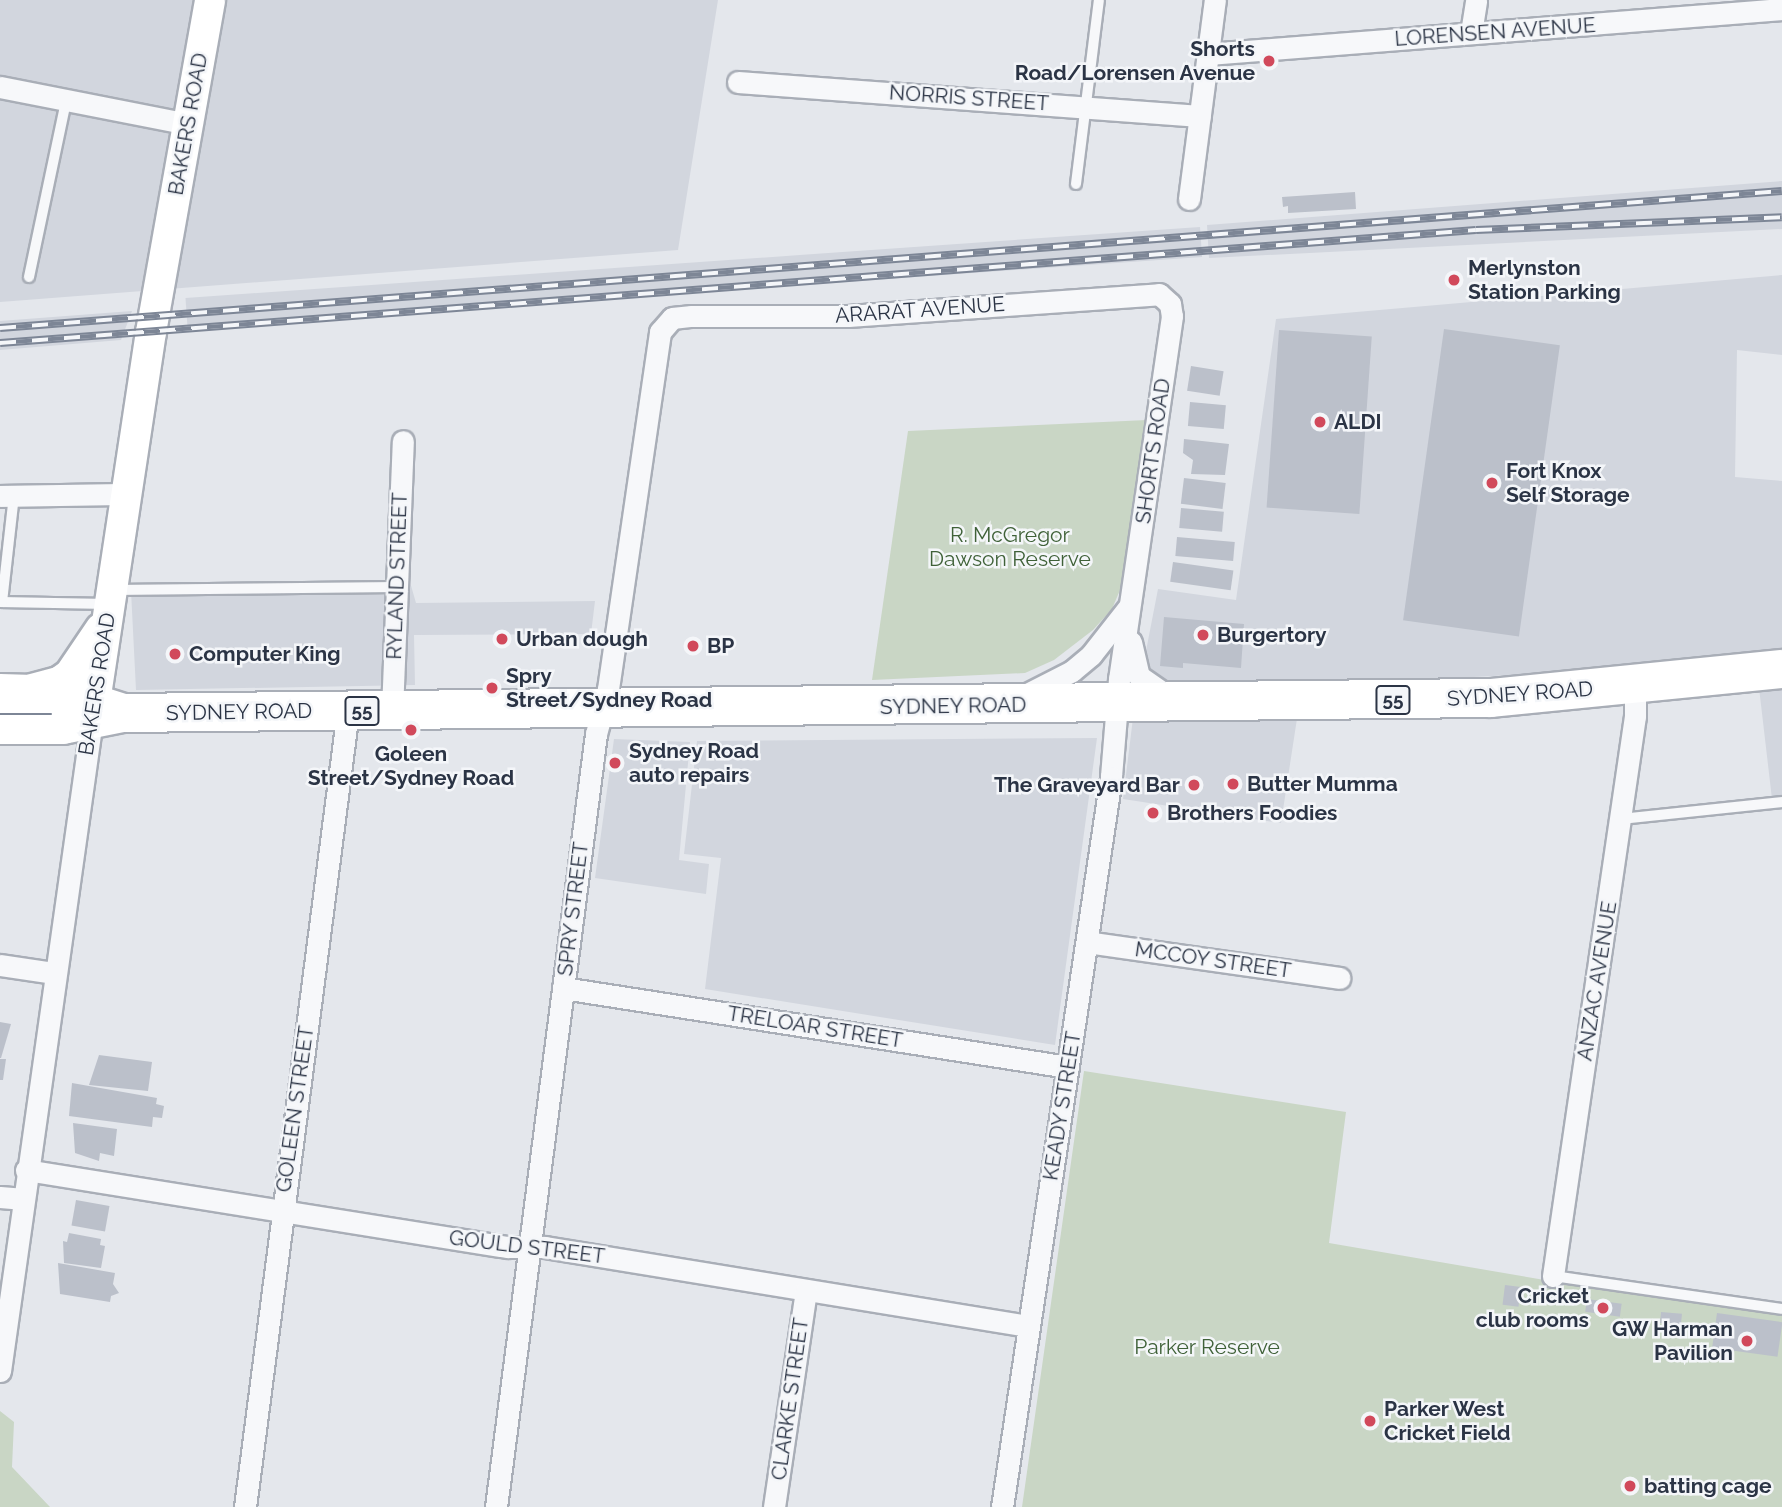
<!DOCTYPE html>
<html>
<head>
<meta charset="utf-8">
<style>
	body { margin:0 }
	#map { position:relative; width:1782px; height:1507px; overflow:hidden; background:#e4e7ec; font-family:Raleway,sans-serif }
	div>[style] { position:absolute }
	.built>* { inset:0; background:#d2d6de; transform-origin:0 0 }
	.green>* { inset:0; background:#c9d6c5 }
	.building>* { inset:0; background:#bbc0ca; transform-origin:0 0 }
	.roads { filter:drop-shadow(2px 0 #a9aeb7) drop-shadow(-2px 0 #a9aeb7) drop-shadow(0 2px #a9aeb7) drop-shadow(0 -2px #a9aeb7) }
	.lane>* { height:10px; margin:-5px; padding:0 5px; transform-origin:5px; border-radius:5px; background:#f7f8fa }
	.street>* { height:21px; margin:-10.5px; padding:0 10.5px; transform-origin:10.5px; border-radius:10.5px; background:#f7f8fa }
	.secondary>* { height:30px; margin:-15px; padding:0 15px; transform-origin:15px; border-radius:15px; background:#fff }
	.highway>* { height:38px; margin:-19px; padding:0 19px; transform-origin:19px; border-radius:19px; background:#fff }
	.tram>* { height:2px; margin:-1px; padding:0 1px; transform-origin:1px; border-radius:1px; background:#7d8696 }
	.rail>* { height:8px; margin-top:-4px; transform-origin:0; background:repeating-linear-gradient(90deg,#f4f6f9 0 16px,#7d8696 0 32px); box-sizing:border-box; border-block:2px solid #7d8696 }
	.dots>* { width:19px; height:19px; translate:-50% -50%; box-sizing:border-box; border:4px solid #f4f6f9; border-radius:50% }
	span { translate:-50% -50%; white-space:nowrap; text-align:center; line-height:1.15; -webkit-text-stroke:5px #f4f6f9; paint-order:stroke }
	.shield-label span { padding:2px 5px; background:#f4f6f9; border:2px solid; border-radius:5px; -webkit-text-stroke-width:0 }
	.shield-label { font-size:19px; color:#2b3445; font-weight:700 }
	.street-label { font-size:21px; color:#2b3445 }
	.poi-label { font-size:21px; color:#2b3445; font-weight:700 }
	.right { translate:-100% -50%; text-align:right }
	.left { translate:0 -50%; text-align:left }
	.park-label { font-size:21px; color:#3f6138 }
</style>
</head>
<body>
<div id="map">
	<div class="built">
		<div style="clip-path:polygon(0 0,718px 0,678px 250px,0 302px)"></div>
		<div style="clip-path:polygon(1782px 181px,1782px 229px,1209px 258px,1207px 225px)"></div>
		<div style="left:1200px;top:227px;width:30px;height:1017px;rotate:86deg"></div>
		<div style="clip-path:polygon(1782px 275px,1782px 355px,1737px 350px,1735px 477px,1782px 481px,1782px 798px,1772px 799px,1756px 662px,1302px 686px,1281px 823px,1123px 799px,1133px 718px,1158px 589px,1236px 600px,1276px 319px)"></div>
		<div style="clip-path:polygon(132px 311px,121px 340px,0 350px,0 321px)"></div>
		<div style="clip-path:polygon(410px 582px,416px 603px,595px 601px,591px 634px,414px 635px,415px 685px,136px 690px,131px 591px)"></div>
		<div style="clip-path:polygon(1097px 738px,1055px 1045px,705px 989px,721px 858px,684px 854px,697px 741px)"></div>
		<div style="clip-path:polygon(614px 739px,690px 742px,679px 860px,709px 864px,706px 894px,595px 878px)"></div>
	</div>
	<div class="green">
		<div style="clip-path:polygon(1147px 420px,1120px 590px,1112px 609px,1093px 630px,1054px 660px,1025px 673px,872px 680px,908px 431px)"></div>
		<div style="clip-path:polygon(1084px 1071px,1346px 1112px,1329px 1243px,1568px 1284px,1782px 1312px,1782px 1507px,1022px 1507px)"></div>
		<div style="clip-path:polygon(0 1411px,14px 1422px,12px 1467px,50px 1507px,0 1507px)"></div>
	</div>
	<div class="building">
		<div style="clip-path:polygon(1355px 192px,1356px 209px,1288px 213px,1288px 206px,1283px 207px,1282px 197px)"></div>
		<div style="left:1444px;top:329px;width:117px;height:294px;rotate:8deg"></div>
		<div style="left:1279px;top:330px;width:93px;height:178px;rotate:4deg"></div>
		<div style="left:1191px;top:366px;width:33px;height:25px;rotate:9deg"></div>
		<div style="left:1190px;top:402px;width:36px;height:24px;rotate:5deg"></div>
		<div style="clip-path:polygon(1184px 439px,1229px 444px,1225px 475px,1191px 474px,1193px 460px,1183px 453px)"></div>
		<div style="left:1184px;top:478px;width:42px;height:26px;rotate:7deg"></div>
		<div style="left:1181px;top:508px;width:43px;height:20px;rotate:5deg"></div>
		<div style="left:1177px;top:537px;width:58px;height:19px;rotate:5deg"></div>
		<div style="left:1173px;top:562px;width:61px;height:20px;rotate:8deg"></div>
		<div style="clip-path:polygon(1164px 617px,1244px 624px,1241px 668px,1183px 663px,1183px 668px,1160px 666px)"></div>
		<div style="clip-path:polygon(0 1022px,11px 1024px,1px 1058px,0 1058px)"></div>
		<div style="clip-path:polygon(99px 1055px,152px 1062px,148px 1091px,89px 1085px)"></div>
		<div style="clip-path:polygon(0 1059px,6px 1059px,3px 1080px,0 1080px)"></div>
		<div style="clip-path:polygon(72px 1083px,157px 1098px,156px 1104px,164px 1106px,162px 1118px,153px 1117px,152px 1127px,69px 1116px)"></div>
		<div style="clip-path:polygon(73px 1123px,117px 1129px,114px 1156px,100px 1153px,99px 1161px,75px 1153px)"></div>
		<div style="left:76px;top:1200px;width:34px;height:26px;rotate:10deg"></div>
		<div style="clip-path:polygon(69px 1233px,101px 1239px,100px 1245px,105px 1246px,101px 1268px,64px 1263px,63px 1241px,67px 1242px)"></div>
		<div style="clip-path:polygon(58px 1263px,115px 1273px,113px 1284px,119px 1293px,111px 1296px,110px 1302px,60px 1294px)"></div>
		<div style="left:1505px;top:1285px;width:16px;height:20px;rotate:7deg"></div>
		<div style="left:1587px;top:1299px;width:35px;height:13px;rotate:8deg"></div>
		<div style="left:1661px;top:1312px;width:21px;height:11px;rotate:5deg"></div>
		<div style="left:1717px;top:1313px;width:66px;height:35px;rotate:8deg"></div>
	</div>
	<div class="roads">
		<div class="lane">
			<div style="left:1076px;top:184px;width:185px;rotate:-82.9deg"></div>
			<div style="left:29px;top:277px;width:180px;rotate:-78.1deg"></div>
			<div style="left:113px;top:590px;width:284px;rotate:-0.6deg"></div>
			<div style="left:0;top:602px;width:109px;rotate:1.1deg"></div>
			<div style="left:2px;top:602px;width:108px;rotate:-83.6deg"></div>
			<div style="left:1621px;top:819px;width:162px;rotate:-6deg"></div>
			<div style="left:1553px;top:1276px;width:231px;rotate:8.2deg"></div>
		</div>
		<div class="street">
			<div style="left:1471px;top:33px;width:33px;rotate:-81deg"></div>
			<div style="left:1208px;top:54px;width:576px;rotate:-4.48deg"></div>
			<div style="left:738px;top:82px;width:463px;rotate:4.2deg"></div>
			<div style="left:0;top:87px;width:192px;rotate:11.1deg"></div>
			<div style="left:1189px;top:199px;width:201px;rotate:-82.6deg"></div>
			<div style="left:0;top:496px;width:127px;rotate:-0.9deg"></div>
			<div style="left:1131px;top:642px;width:35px;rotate:77deg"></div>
			<div style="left:1139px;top:676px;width:37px;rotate:35deg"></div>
			<div style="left:1023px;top:696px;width:55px;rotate:-27deg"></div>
			<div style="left:1072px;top:671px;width:25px;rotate:-40deg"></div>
			<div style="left:1091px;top:655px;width:60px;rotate:-51.8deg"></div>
			<div style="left:392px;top:711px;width:270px;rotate:-87.7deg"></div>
			<div style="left:1087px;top:942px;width:255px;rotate:8.1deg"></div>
			<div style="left:0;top:965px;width:55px;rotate:8.4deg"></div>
			<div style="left:563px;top:988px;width:511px;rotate:8.89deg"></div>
			<div style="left:26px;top:1170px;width:488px;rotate:9.1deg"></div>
			<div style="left:508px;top:1247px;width:37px"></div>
			<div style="left:545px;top:1247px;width:489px;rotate:9.3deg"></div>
			<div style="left:0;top:1197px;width:21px;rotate:5deg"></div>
			<div style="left:1553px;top:1276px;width:566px;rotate:-81.67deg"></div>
			<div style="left:1635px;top:716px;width:31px;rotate:-90deg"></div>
			<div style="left:0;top:1371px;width:657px;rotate:-81.96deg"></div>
			<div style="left:245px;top:1507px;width:803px;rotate:-82.63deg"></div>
			<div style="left:496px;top:1507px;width:779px;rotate:-82.63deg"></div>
			<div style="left:596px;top:734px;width:47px;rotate:-75.1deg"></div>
			<div style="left:608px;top:689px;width:361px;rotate:-81.7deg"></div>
			<div style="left:660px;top:332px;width:18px;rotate:-49deg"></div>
			<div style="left:672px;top:318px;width:20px;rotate:-6deg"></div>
			<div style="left:692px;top:316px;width:156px"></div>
			<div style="left:848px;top:316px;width:312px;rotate:-4deg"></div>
			<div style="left:1159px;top:294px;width:15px;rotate:42deg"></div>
			<div style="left:1170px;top:304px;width:12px;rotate:81deg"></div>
			<div style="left:1172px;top:316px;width:367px;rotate:98.3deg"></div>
			<div style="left:1119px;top:679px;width:98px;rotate:94.7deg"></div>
			<div style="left:1111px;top:777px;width:738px;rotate:98.49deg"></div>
			<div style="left:774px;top:1507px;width:219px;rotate:-81.6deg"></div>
		</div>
		<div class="secondary">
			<div style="left:32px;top:689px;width:28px;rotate:-15deg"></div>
			<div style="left:59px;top:682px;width:14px;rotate:-36deg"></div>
			<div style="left:70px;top:674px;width:55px;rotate:-56deg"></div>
			<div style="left:95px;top:702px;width:374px;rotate:-81.4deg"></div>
			<div style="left:151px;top:332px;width:337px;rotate:-79.9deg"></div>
		</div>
		<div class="highway">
			<div style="left:0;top:693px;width:67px;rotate:1.7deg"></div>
			<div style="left:67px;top:695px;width:56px;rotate:17.8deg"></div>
			<div style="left:0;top:725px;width:63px"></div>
			<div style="left:63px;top:725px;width:60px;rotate:-11.5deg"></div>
			<div style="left:122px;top:713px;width:1369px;rotate:-0.63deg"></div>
			<div style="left:1491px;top:698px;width:292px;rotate:-5.7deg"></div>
		</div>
	</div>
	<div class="tram">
		<div style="left:0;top:714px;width:51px"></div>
	</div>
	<div class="rail">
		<div style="left:0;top:328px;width:1787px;rotate:-4.4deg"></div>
		<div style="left:0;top:343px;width:1480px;rotate:-4.38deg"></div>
		<div style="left:1476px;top:230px;width:306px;rotate:-2.4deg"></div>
	</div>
	<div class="dots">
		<div style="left:1269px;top:61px;background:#d1495b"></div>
		<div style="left:1454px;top:280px;background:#d1495b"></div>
		<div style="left:1320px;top:422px;background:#d1495b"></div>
		<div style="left:1492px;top:483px;background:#d1495b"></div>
		<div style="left:1203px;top:635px;background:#d1495b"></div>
		<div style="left:502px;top:639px;background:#d1495b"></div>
		<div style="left:693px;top:646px;background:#d1495b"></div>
		<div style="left:175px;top:654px;background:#d1495b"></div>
		<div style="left:492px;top:688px;background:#d1495b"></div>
		<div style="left:411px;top:730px;background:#d1495b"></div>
		<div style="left:615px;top:763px;background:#d1495b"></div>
		<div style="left:1233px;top:784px;background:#d1495b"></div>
		<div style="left:1194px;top:785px;background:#d1495b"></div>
		<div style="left:1153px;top:813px;background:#d1495b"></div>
		<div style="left:1603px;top:1308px;background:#d1495b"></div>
		<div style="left:1747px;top:1341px;background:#d1495b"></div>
		<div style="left:1370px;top:1421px;background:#d1495b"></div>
		<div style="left:1630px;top:1486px;background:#d1495b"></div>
	</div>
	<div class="shield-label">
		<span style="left:1393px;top:700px">55</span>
		<span style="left:362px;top:711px">55</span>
	</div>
	<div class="street-label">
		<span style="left:1495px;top:32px;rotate:-4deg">LORENSEN AVENUE</span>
		<span style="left:969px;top:98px;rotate:4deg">NORRIS STREET</span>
		<span style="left:188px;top:124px;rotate:-80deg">BAKERS ROAD</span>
		<span style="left:920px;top:310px;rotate:-4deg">ARARAT AVENUE</span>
		<span style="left:1153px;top:451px;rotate:-82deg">SHORTS ROAD</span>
		<span style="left:397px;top:576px;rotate:-88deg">RYLAND STREET</span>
		<span style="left:97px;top:684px;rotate:-81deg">BAKERS ROAD</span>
		<span style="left:1520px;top:694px;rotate:-4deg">SYDNEY ROAD</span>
		<span style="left:953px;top:706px;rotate:-1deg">SYDNEY ROAD</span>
		<span style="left:239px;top:712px;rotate:-1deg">SYDNEY ROAD</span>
		<span style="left:573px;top:909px;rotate:-83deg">SPRY STREET</span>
		<span style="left:1213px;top:960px;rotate:8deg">MCCOY STREET</span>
		<span style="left:1597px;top:981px;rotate:-81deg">ANZAC AVENUE</span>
		<span style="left:815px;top:1027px;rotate:9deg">TRELOAR STREET</span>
		<span style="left:1062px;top:1106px;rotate:-81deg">KEADY STREET</span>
		<span style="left:295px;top:1109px;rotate:-82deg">GOLEEN STREET</span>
		<span style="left:527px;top:1247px;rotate:7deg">GOULD STREET</span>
		<span style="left:790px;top:1399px;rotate:-82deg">CLARKE STREET</span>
	</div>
	<div class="poi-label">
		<span class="right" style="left:1255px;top:61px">Shorts<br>Road/Lorensen Avenue</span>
		<span class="left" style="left:1468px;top:280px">Merlynston<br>Station Parking</span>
		<span class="left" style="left:1334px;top:422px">ALDI</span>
		<span class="left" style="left:1506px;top:483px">Fort Knox<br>Self Storage</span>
		<span class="left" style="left:1217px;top:635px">Burgertory</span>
		<span class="left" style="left:516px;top:639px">Urban dough</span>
		<span class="left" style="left:707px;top:646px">BP</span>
		<span class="left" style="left:189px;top:654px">Computer King</span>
		<span class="left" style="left:506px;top:688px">Spry<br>Street/Sydney Road</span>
		<span class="left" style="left:629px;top:763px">Sydney Road<br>auto repairs</span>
		<span style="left:411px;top:766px">Goleen<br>Street/Sydney Road</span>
		<span class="left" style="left:1247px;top:784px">Butter Mumma</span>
		<span class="right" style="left:1180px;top:785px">The Graveyard Bar</span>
		<span class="left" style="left:1167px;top:813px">Brothers Foodies</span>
		<span class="right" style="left:1589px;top:1308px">Cricket<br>club rooms</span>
		<span class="right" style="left:1733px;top:1341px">GW Harman<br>Pavilion</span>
		<span class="left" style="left:1384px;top:1421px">Parker West<br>Cricket Field</span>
		<span class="left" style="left:1644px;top:1486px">batting cage</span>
	</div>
	<div class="park-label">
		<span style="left:1010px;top:547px">R. McGregor<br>Dawson Reserve</span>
		<span style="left:1207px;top:1347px">Parker Reserve</span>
	</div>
</div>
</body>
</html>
